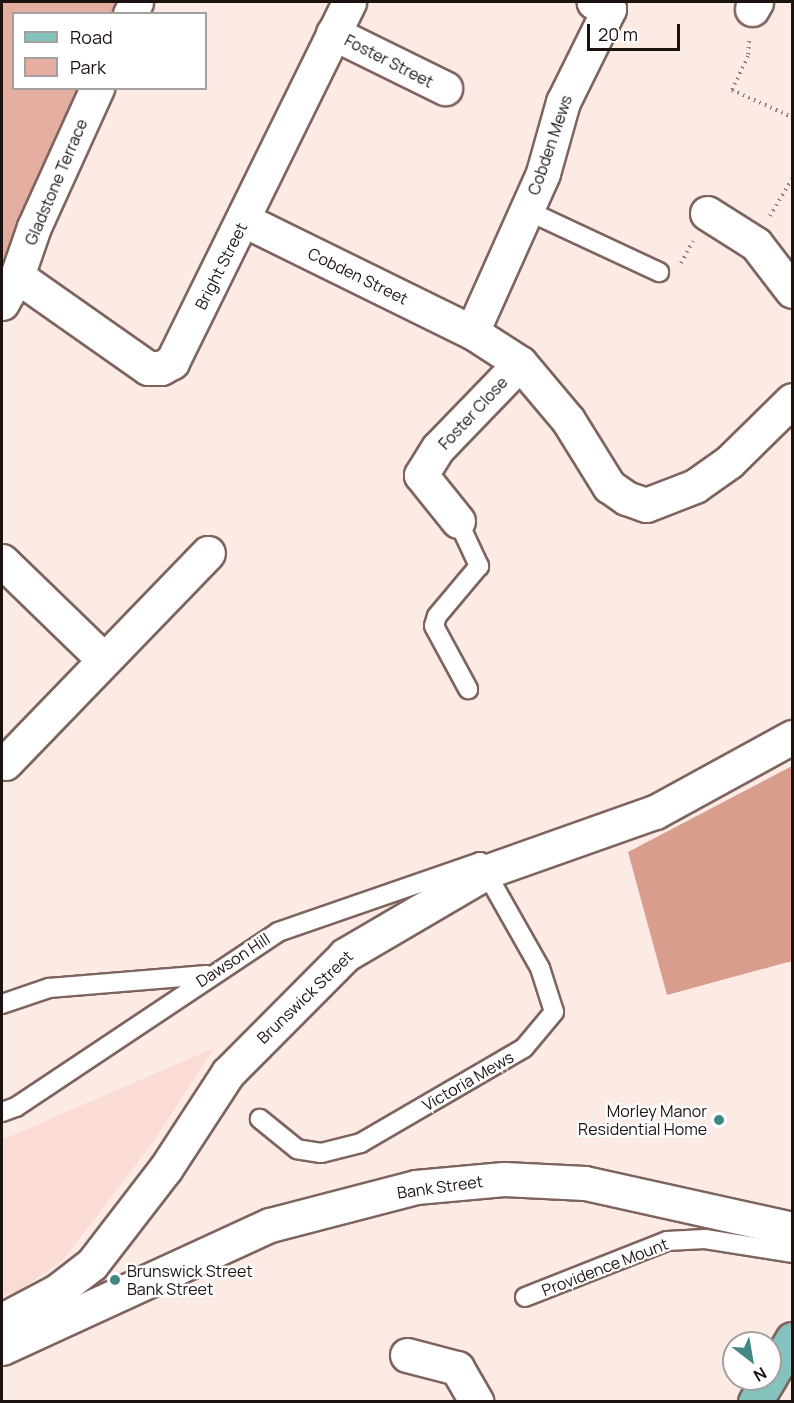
<!DOCTYPE html>
<html>
<head>
<meta charset="utf-8">
<style>
	body { margin:0 }
	#map { position:relative; width:794px; height:1403px; overflow:hidden; background:#fceae5; font-family:Manrope,sans-serif }
	div>[style] { position:absolute }
	.built>* { inset:0; background:#fadcd4 }
	.green>* { inset:0; background:#e4afa1 }
	.forest>* { inset:0; background:#d99d8d }
	.path>* { height:4px; margin-top:-2px; transform-origin:0; background:repeating-linear-gradient(90deg,#8f817d 0 1.5px,transparent 0 6px) }
	.roads { filter:drop-shadow(2px 0 #7e645e) drop-shadow(-2px 0 #7e645e) drop-shadow(0 2px #7e645e) drop-shadow(0 -2px #7e645e) }
	.lane>* { height:18px; margin:-9px; padding:0 9px; transform-origin:9px; border-radius:9px; background:#fff }
	.street>* { height:33px; margin:-16.5px; padding:0 16.5px; transform-origin:16.5px; border-radius:16.5px; background:#fff }
	.secondary>* { height:33px; margin:-16.5px; padding:0 16.5px; transform-origin:16.5px; border-radius:16.5px; background:#fff }
	.primary>* { height:33px; margin:-16.5px; padding:0 16.5px; transform-origin:16.5px; border-radius:16.5px; background:#84c2be }
	.dots>* { width:16px; height:16px; translate:-50% -50%; box-sizing:border-box; border:3px solid #fff; border-radius:50% }
	span { translate:-50% -50%; white-space:nowrap; text-align:center; line-height:1.15; -webkit-text-stroke:4.5px #fff; paint-order:stroke }
	.street-label { font-size:16px; color:#1c1210 }
	.poi-label { font-size:16px; color:#1c1210 }
	.right { translate:-100% -50%; text-align:right }
	.left { translate:0 -50%; text-align:left }
	.frame { position:absolute; inset:0; border:3px solid #1c1210; pointer-events:none }
	.legend { position:absolute; left:12px; top:12px; width:195px; height:78px; box-sizing:border-box; background:#fff; border:2px solid #a4a09f; margin:0; padding:8px 10px; list-style:none; font-size:18px; color:#1c1210 }
	.legend li { display:flex; align-items:center; gap:12px; height:30px }
	.legend b { width:30px; border:2px solid #a4a09f }
	.north { position:absolute; left:722px; top:1331px; width:60px; height:60px; box-sizing:border-box; background:#fff; border:2px solid #a4a09f; border-radius:50%; rotate:149deg; font-size:16px; font-weight:700; line-height:24px; text-align:center; color:#1c1210 }
	.north::after { content:''; display:block; margin:auto; width:21px; height:27px; background:#418883; clip-path:polygon(50% 0,100% 100%,50% 72%,0 100%) }
	.scale { position:absolute; left:587px; top:24px; width:93px; height:27px; box-sizing:border-box; border:3px solid #1c1210; border-top:0; padding-left:8px; font-size:18px; line-height:21px; white-space:nowrap; color:#1c1210; -webkit-text-stroke:4px #fff; paint-order:stroke }
</style>
</head>
<body>
<div id="map">
	<div class="built">
		<div style="clip-path:polygon(214px 1048px,153px 1142px,63px 1260px,20px 1290px,2px 1296px,2px 1140px)"></div>
	</div>
	<div class="green">
		<div style="clip-path:polygon(2px 2px,136px 2px,130px 13px,14px 14px,14px 88px,97px 89px,2px 303px)"></div>
	</div>
	<div class="forest">
		<div style="clip-path:polygon(792px 766px,792px 961px,667px 995px,628px 852px)"></div>
	</div>
	<div class="path">
		<div style="left:749px;top:41px;width:15px;rotate:94deg"></div>
		<div style="left:748px;top:56px;width:38px;rotate:115deg"></div>
		<div style="left:732px;top:90px;width:66px;rotate:24.2deg"></div>
		<div style="left:770px;top:216px;width:43px;rotate:-59.3deg"></div>
		<div style="left:681px;top:263px;width:25px;rotate:-61deg"></div>
	</div>
	<div class="roads">
		<div class="lane">
			<div style="left:526px;top:210px;width:147px;rotate:25deg"></div>
			<div style="left:458px;top:521px;width:50px;rotate:65deg"></div>
			<div style="left:479px;top:566px;width:65px;rotate:130deg"></div>
			<div style="left:437px;top:616px;width:10px;rotate:107deg"></div>
			<div style="left:434px;top:626px;width:72px;rotate:61.6deg"></div>
			<div style="left:2px;top:1004px;width:50px;rotate:-18.8deg"></div>
			<div style="left:49px;top:988px;width:158px;rotate:-4.7deg"></div>
			<div style="left:2px;top:1112px;width:15px;rotate:-20deg"></div>
			<div style="left:16px;top:1107px;width:315px;rotate:-33.7deg"></div>
			<div style="left:278px;top:932px;width:214px;rotate:-19.1deg"></div>
			<div style="left:480px;top:862px;width:122px;rotate:60.5deg"></div>
			<div style="left:540px;top:968px;width:46px;rotate:72.3deg"></div>
			<div style="left:554px;top:1012px;width:47px;rotate:129.8deg"></div>
			<div style="left:524px;top:1048px;width:189px;rotate:149.8deg"></div>
			<div style="left:361px;top:1143px;width:41px;rotate:166deg"></div>
			<div style="left:321px;top:1153px;width:24px;rotate:-171deg"></div>
			<div style="left:297px;top:1149px;width:48px;rotate:-141deg"></div>
			<div style="left:525px;top:1297px;width:153px;rotate:-21.5deg"></div>
			<div style="left:667px;top:1241px;width:38px;rotate:-3deg"></div>
			<div style="left:705px;top:1239px;width:88px;rotate:9.1deg"></div>
		</div>
		<div class="street">
			<div style="left:752px;top:9px;width:8px;rotate:-60deg"></div>
			<div style="left:130px;top:14px;width:13px;rotate:-63deg"></div>
			<div style="left:333px;top:33px;width:125px;rotate:26.2deg"></div>
			<div style="left:707px;top:213px;width:58px;rotate:32.3deg"></div>
			<div style="left:756px;top:244px;width:59px;rotate:52.5deg"></div>
			<div style="left:244px;top:220px;width:254px;rotate:26.2deg"></div>
			<div style="left:472px;top:332px;width:57px;rotate:32.9deg"></div>
			<div style="left:520px;top:363px;width:75px;rotate:49.9deg"></div>
			<div style="left:568px;top:420px;width:78px;rotate:58.2deg"></div>
			<div style="left:609px;top:486px;width:21px;rotate:35deg"></div>
			<div style="left:626px;top:498px;width:21px;rotate:19deg"></div>
			<div style="left:646px;top:505px;width:53px;rotate:-21.2deg"></div>
			<div style="left:695px;top:486px;width:42px;rotate:-35.2deg"></div>
			<div style="left:729px;top:462px;width:88px;rotate:-44.5deg"></div>
			<div style="left:17px;top:276px;width:160px;rotate:35.1deg"></div>
			<div style="left:148px;top:368px;width:13px"></div>
			<div style="left:161px;top:368px;width:13px;rotate:-29deg"></div>
			<div style="left:172px;top:362px;width:401px;rotate:-63.8deg"></div>
			<div style="left:2px;top:303px;width:31px;rotate:-61deg"></div>
			<div style="left:17px;top:276px;width:52px;rotate:-70.9deg"></div>
			<div style="left:34px;top:227px;width:153px;rotate:-65.6deg"></div>
			<div style="left:472px;top:332px;width:174px;rotate:-65.9deg"></div>
			<div style="left:543px;top:173px;width:74px;rotate:-74.3deg"></div>
			<div style="left:563px;top:102px;width:104px;rotate:-63.7deg"></div>
			<div style="left:609px;top:9px;width:17px;rotate:-155deg"></div>
			<div style="left:458px;top:521px;width:59px;rotate:-128.8deg"></div>
			<div style="left:421px;top:475px;width:32px;rotate:-58deg"></div>
			<div style="left:438px;top:448px;width:118px;rotate:-46deg"></div>
			<div style="left:2px;top:561px;width:142px;rotate:44.1deg"></div>
			<div style="left:5px;top:763px;width:292px;rotate:-46deg"></div>
			<div style="left:2px;top:1348px;width:295px;rotate:-24.7deg"></div>
			<div style="left:270px;top:1225px;width:151px;rotate:-14.6deg"></div>
			<div style="left:416px;top:1187px;width:88px;rotate:-5.2deg"></div>
			<div style="left:504px;top:1179px;width:81px;rotate:2.8deg"></div>
			<div style="left:585px;top:1183px;width:212px;rotate:12.5deg"></div>
			<div style="left:407px;top:1355px;width:52px;rotate:14.6deg"></div>
			<div style="left:457px;top:1368px;width:39px;rotate:60deg"></div>
		</div>
		<div class="secondary">
			<div style="left:2px;top:1320px;width:62px;rotate:-27.8deg"></div>
			<div style="left:57px;top:1291px;width:44px;rotate:-37.6deg"></div>
			<div style="left:92px;top:1264px;width:121px;rotate:-52.4deg"></div>
			<div style="left:166px;top:1168px;width:113px;rotate:-56.9deg"></div>
			<div style="left:228px;top:1073px;width:166px;rotate:-45.2deg"></div>
			<div style="left:345px;top:955px;width:166px;rotate:-30.4deg"></div>
			<div style="left:488px;top:871px;width:177px;rotate:-19.5deg"></div>
			<div style="left:655px;top:812px;width:156px;rotate:-28.7deg"></div>
		</div>
		<div class="primary">
			<div style="left:770px;top:1377px;width:44px;rotate:-59.9deg"></div>
			<div style="left:755px;top:1402px;width:27px;rotate:-59deg"></div>
		</div>
	</div>
	<div class="dots">
		<div style="left:719px;top:1120px;background:#418883"></div>
		<div style="left:115px;top:1280px;background:#418883"></div>
	</div>
	<div class="street-label">
		<span style="left:389px;top:61px;rotate:27deg">Foster Street</span>
		<span style="left:550px;top:145px;rotate:-71deg">Cobden Mews</span>
		<span style="left:56px;top:182px;rotate:-67deg">Gladstone Terrace</span>
		<span style="left:221px;top:266px;rotate:-63deg">Bright Street</span>
		<span style="left:358px;top:276px;rotate:26deg">Cobden Street</span>
		<span style="left:473px;top:413px;rotate:-47deg">Foster Close</span>
		<span style="left:233px;top:960px;rotate:-33deg">Dawson Hill</span>
		<span style="left:305px;top:997px;rotate:-44deg">Brunswick Street</span>
		<span style="left:468px;top:1081px;rotate:-30deg">Victoria Mews</span>
		<span style="left:440px;top:1187px;rotate:-8deg">Bank Street</span>
		<span style="left:605px;top:1267px;rotate:-21deg">Providence Mount</span>
	</div>
	<div class="poi-label">
		<span class="right" style="left:707px;top:1120px">Morley Manor<br>Residential Home</span>
		<span class="left" style="left:127px;top:1280px">Brunswick Street<br>Bank Street</span>
	</div>
	<div class="frame"></div>
	<ul class="legend">
	<li><b style="height:8px;background:#84c2be"></b>Road</li>
	<li><b style="height:16px;background:#e4afa1"></b>Park</li>
	</ul>
	<div class="north">N</div>
	<div class="scale">20 m</div>
</div>
</body>
</html>
